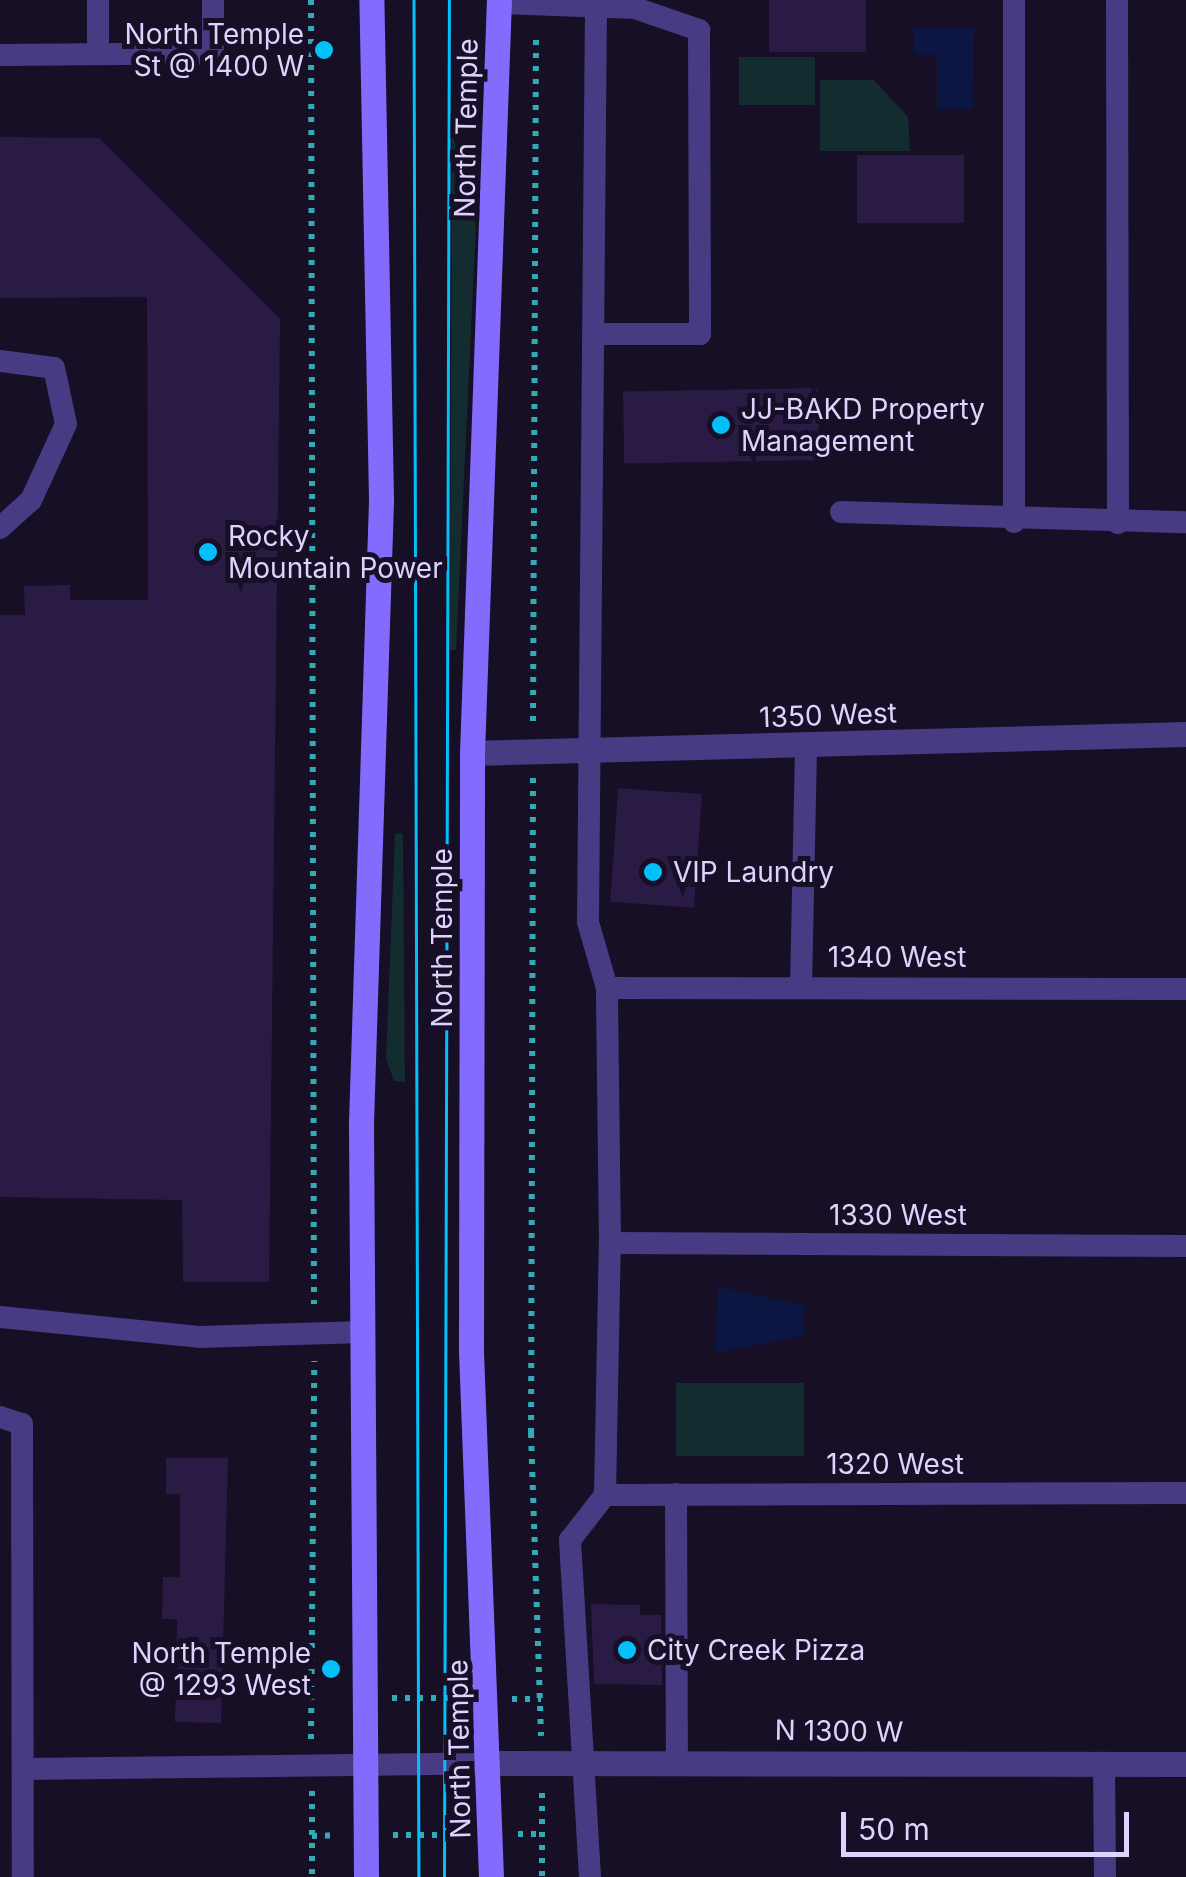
<!DOCTYPE html>
<html>
<head>
<meta charset="utf-8">
<style>
	body { margin:0 }
	#map { position:relative; width:1186px; height:1877px; overflow:hidden; background:#160f25; font-family:Inter,sans-serif }
	div>[style] { position:absolute }
	.green>* { inset:0; background:#122c2f; transform-origin:0 0 }
	.water>* { inset:0; background:#0b1742 }
	.building>* { inset:0; background:#2a1b45; transform-origin:0 0 }
	.path>* { height:6px; margin-top:-3px; transform-origin:0; background:repeating-linear-gradient(90deg,#31abb5 0 5px,transparent 0 13px) }
	.lane>* { height:22px; margin:-11px; padding:0 11px; transform-origin:11px; border-radius:11px; background:#473b83 }
	.street>* { height:25px; margin:-12.5px; padding:0 12.5px; transform-origin:12.5px; border-radius:12.5px; background:#473b83 }
	.secondary>* { height:25px; margin:-12.5px; padding:0 12.5px; transform-origin:12.5px; border-radius:12.5px; background:#836cfd }
	.tram>* { height:2.5px; margin:-1.25px; padding:0 1.25px; transform-origin:1.25px; border-radius:1.25px; background:#04c0fa }
	.dots>* { width:28px; height:28px; translate:-50% -50%; box-sizing:border-box; border:5px solid #160f25; border-radius:50% }
	span { translate:-50% -50%; white-space:nowrap; text-align:center; line-height:1.15; -webkit-text-stroke:10px #160f25; paint-order:stroke }
	.poi-label { font-size:28px; color:#ded3fe }
	.right { translate:-100% -50%; text-align:right }
	.left { translate:0 -50%; text-align:left }
	.street-label { font-size:28px; color:#ded3fe }
	.scale { position:absolute; left:841px; top:1812px; width:288px; height:45px; box-sizing:border-box; border:5px solid #ded3fe; border-top:0; padding-left:12px; font-size:30px; line-height:35px; white-space:nowrap; color:#ded3fe; -webkit-text-stroke:8px #160f25; paint-order:stroke }
</style>
</head>
<body>
<div id="map">
	<div class="green">
		<div style="left:815px;top:57px;width:48px;height:76px;rotate:90deg"></div>
		<div style="clip-path:polygon(820px 80px,874px 80px,908px 117px,910px 151px,820px 151px)"></div>
		<div style="clip-path:polygon(452px 133px,476px 224px,456px 650px,450px 650px)"></div>
		<div style="clip-path:polygon(395px 834px,403px 834px,405px 1082px,394px 1081px,386px 1059px)"></div>
		<div style="left:676px;top:1383px;width:128px;height:73px"></div>
	</div>
	<div class="water">
		<div style="clip-path:polygon(913px 28px,974px 28px,973px 108px,937px 110px,937px 55px,914px 54px)"></div>
		<div style="clip-path:polygon(718px 1287px,804px 1305px,804px 1336px,715px 1353px)"></div>
	</div>
	<div class="building">
		<div style="left:769px;top:0;width:97px;height:52px"></div>
		<div style="clip-path:polygon(0 137px,99px 138px,280px 319px,269px 1282px,183px 1282px,182px 1200px,0 1197px,0 615px,25px 615px,24px 586px,70px 585px,70px 600px,148px 600px,147px 297px,0 298px)"></div>
		<div style="left:964px;top:155px;width:68px;height:107px;rotate:90deg"></div>
		<div style="left:818px;top:388px;width:72px;height:195px;rotate:89deg"></div>
		<div style="left:702px;top:794px;width:114px;height:84px;rotate:94deg"></div>
		<div style="clip-path:polygon(166px 1458px,228px 1458px,221px 1723px,175px 1722px,177px 1619px,162px 1619px,163px 1577px,180px 1577px,180px 1494px,166px 1494px)"></div>
		<div style="clip-path:polygon(591px 1604px,640px 1605px,640px 1615px,661px 1615px,662px 1685px,594px 1684px)"></div>
	</div>
	<div class="path">
		<div style="left:311px;top:0;width:1304px;rotate:89.87deg"></div>
		<div style="left:533px;top:721px;width:688px;rotate:-89.75deg"></div>
		<div style="left:533px;top:778px;width:655px;rotate:90.17deg"></div>
		<div style="left:531px;top:1433px;width:303px;rotate:88.1deg"></div>
		<div style="left:392px;top:1698px;width:63px"></div>
		<div style="left:512px;top:1699px;width:29px"></div>
		<div style="left:311px;top:1739px;width:378px;rotate:-89.5deg"></div>
		<div style="left:312px;top:1791px;width:86px;rotate:90deg"></div>
		<div style="left:542px;top:1793px;width:84px;rotate:90deg"></div>
		<div style="left:518px;top:1834px;width:24px"></div>
		<div style="left:393px;top:1835px;width:68px"></div>
		<div style="left:312px;top:1836px;width:24px;rotate:-2deg"></div>
	</div>
	<div class="lane">
		<div style="left:98px;top:0;width:54px;rotate:90deg"></div>
		<div style="left:1117px;top:0;width:523px;rotate:89.89deg"></div>
		<div style="left:499px;top:3px;width:136px;rotate:2.1deg"></div>
		<div style="left:635px;top:8px;width:68px;rotate:19deg"></div>
		<div style="left:699px;top:30px;width:304px;rotate:89.8deg"></div>
		<div style="left:700px;top:334px;width:101px;rotate:180deg"></div>
		<div style="left:0;top:55px;width:213px;rotate:-0.5deg"></div>
		<div style="left:213px;top:53px;width:53px;rotate:-90deg"></div>
		<div style="left:0;top:361px;width:54px;rotate:7.4deg"></div>
		<div style="left:54px;top:368px;width:57px;rotate:77.9deg"></div>
		<div style="left:66px;top:424px;width:84px;rotate:114.7deg"></div>
		<div style="left:31px;top:500px;width:42px;rotate:137.9deg"></div>
		<div style="left:841px;top:512px;width:345px;rotate:1.7deg"></div>
		<div style="left:1014px;top:522px;width:522px;rotate:-90deg"></div>
		<div style="left:801px;top:987px;width:241px;rotate:-88.8deg"></div>
		<div style="left:607px;top:988px;width:579px;rotate:0.1deg"></div>
		<div style="left:610px;top:1243px;width:576px;rotate:0.3deg"></div>
		<div style="left:0;top:1317px;width:200px;rotate:5.7deg"></div>
		<div style="left:199px;top:1337px;width:165px;rotate:-1.7deg"></div>
		<div style="left:0;top:1417px;width:23px;rotate:18deg"></div>
		<div style="left:22px;top:1424px;width:453px;rotate:89.9deg"></div>
		<div style="left:676px;top:1494px;width:265px;rotate:89.8deg"></div>
		<div style="left:605px;top:1495px;width:581px;rotate:-0.2deg"></div>
		<div style="left:1104px;top:1764px;width:113px;rotate:89.5deg"></div>
		<div style="left:23px;top:1769px;width:468px;rotate:-0.7deg"></div>
		<div style="left:590px;top:1877px;width:338px;rotate:-93.4deg"></div>
		<div style="left:570px;top:1540px;width:57px;rotate:-52.1deg"></div>
		<div style="left:605px;top:1495px;width:252px;rotate:-88.9deg"></div>
		<div style="left:610px;top:1243px;width:255px;rotate:-90.7deg"></div>
		<div style="left:607px;top:988px;width:69px;rotate:-106.1deg"></div>
		<div style="left:588px;top:922px;width:915px;rotate:-89.5deg"></div>
	</div>
	<div class="street">
		<div style="left:472px;top:753px;width:714px;rotate:-1.52deg"></div>
		<div style="left:491px;top:1763px;width:695px;rotate:0.08deg"></div>
	</div>
	<div class="secondary">
		<div style="left:366px;top:1877px;width:754px;rotate:-90.38deg"></div>
		<div style="left:361px;top:1123px;width:624px;rotate:-88.16deg"></div>
		<div style="left:381px;top:499px;width:499px;rotate:-91.1deg"></div>
		<div style="left:491px;top:1877px;width:526px;rotate:-92.18deg"></div>
		<div style="left:471px;top:1351px;width:598px;rotate:-89.9deg"></div>
		<div style="left:472px;top:753px;width:753px;rotate:-87.95deg"></div>
	</div>
	<div class="tram">
		<div style="left:414px;top:0;width:1877px;rotate:89.85deg"></div>
		<div style="left:444px;top:1877px;width:1877px;rotate:-89.85deg"></div>
	</div>
	<div class="dots">
		<div style="left:324px;top:50px;background:#04c0fa"></div>
		<div style="left:721px;top:425px;background:#04c0fa"></div>
		<div style="left:208px;top:552px;background:#04c0fa"></div>
		<div style="left:653px;top:872px;background:#04c0fa"></div>
		<div style="left:627px;top:1650px;background:#04c0fa"></div>
		<div style="left:331px;top:1669px;background:#04c0fa"></div>
	</div>
	<div class="poi-label">
		<span class="right" style="left:304px;top:50px">North Temple<br>St @ 1400 W</span>
		<span class="left" style="left:741px;top:425px">JJ-BAKD Property<br>Management</span>
		<span class="left" style="left:228px;top:552px">Rocky<br>Mountain Power</span>
		<span class="left" style="left:673px;top:872px">VIP Laundry</span>
		<span class="left" style="left:647px;top:1650px">City Creek Pizza</span>
		<span class="right" style="left:311px;top:1669px">North Temple<br>@ 1293 West</span>
	</div>
	<div class="street-label">
		<span style="left:466px;top:128px;rotate:-89deg">North Temple</span>
		<span style="left:828px;top:715px;rotate:-2deg">1350 West</span>
		<span style="left:442px;top:938px;rotate:-90deg">North Temple</span>
		<span style="left:897px;top:957px">1340 West</span>
		<span style="left:898px;top:1215px">1330 West</span>
		<span style="left:895px;top:1464px">1320 West</span>
		<span style="left:839px;top:1731px;rotate:1deg">N 1300 W</span>
		<span style="left:459px;top:1749px;rotate:-91deg">North Temple</span>
	</div>
	<div class="scale">50 m</div>
</div>
</body>
</html>
